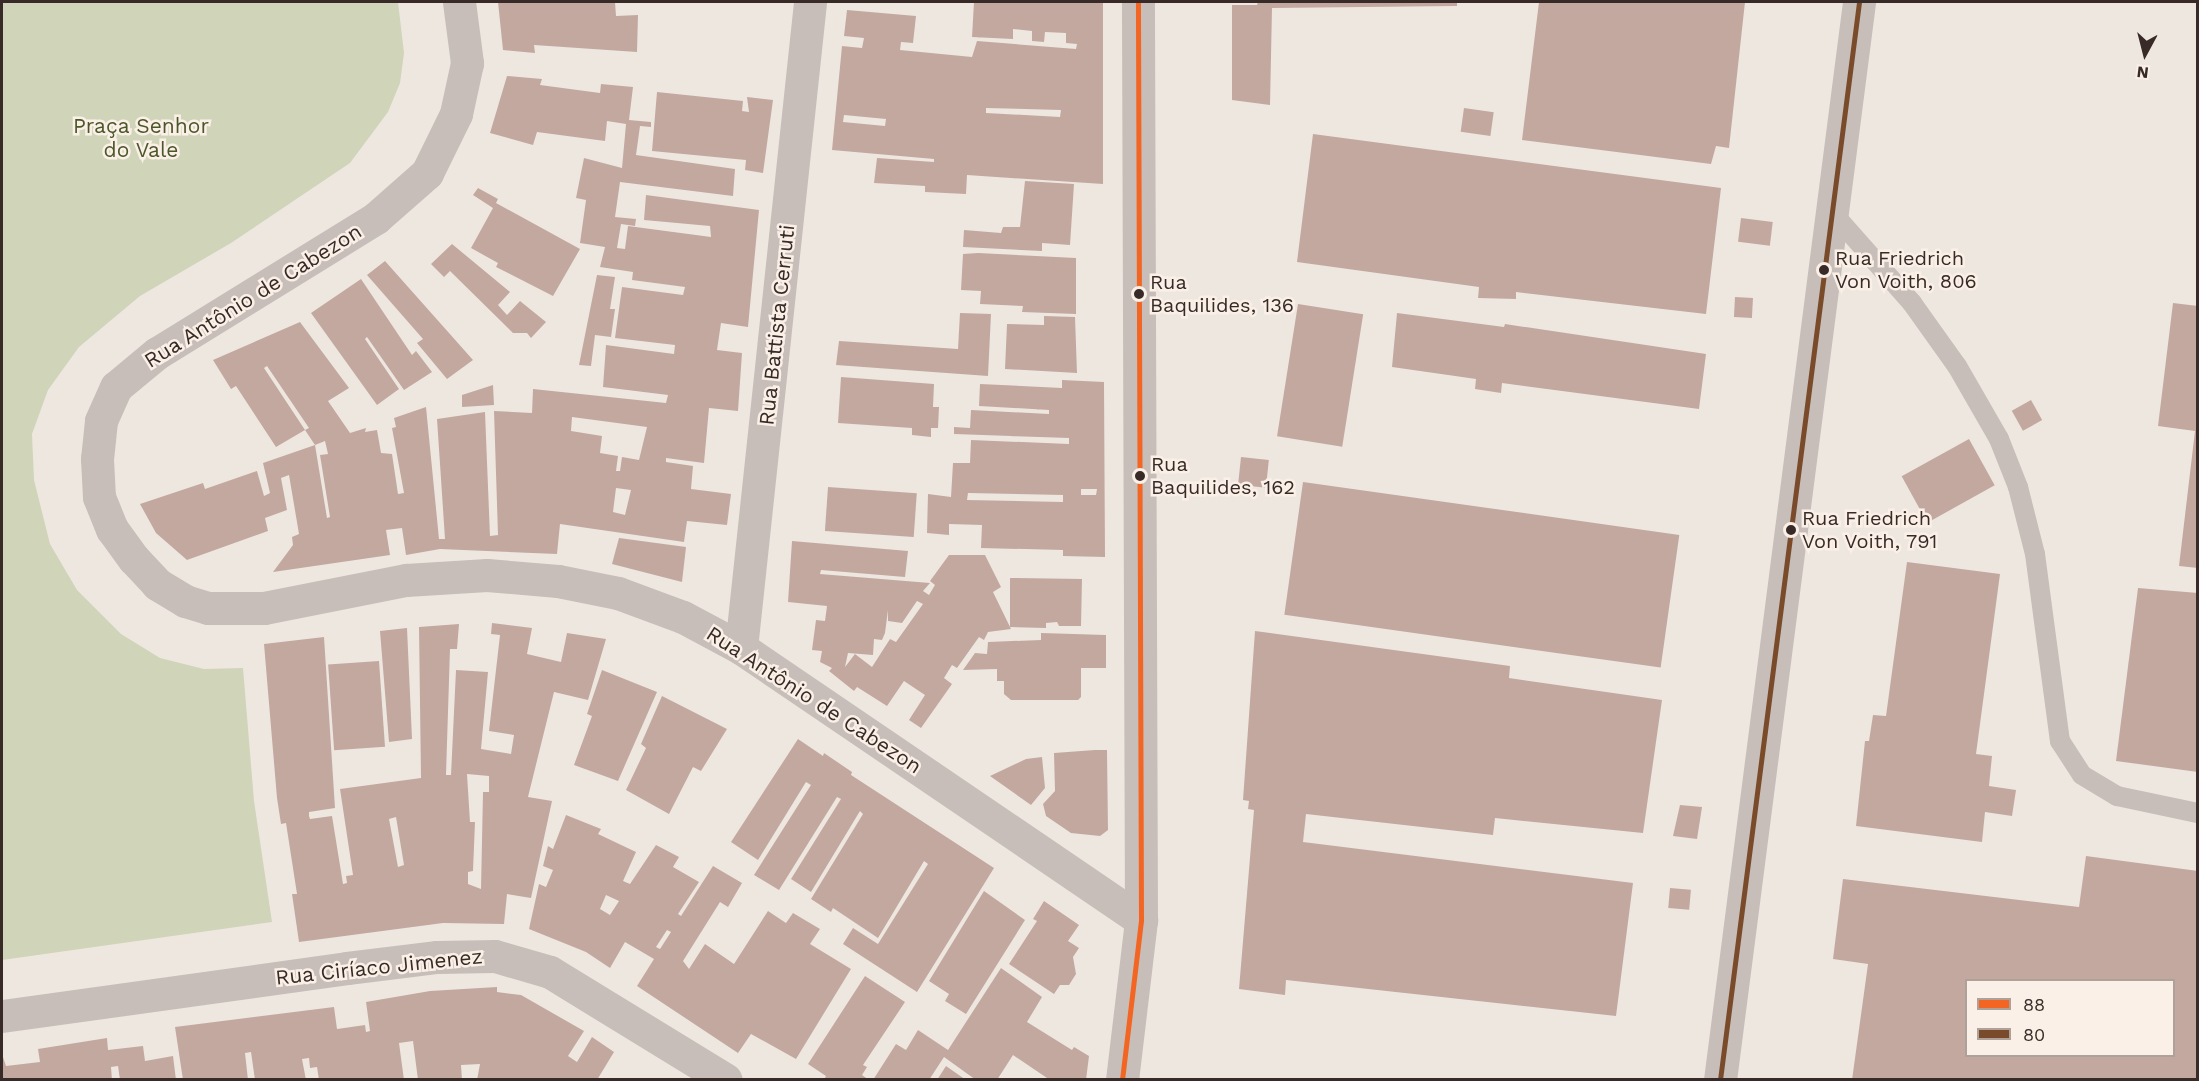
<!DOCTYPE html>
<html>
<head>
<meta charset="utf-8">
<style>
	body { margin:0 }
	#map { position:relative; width:2199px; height:1081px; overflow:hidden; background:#eee7e0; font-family:"Work Sans",sans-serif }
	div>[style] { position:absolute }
	.green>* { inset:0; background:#d0d4b9 }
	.building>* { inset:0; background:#c3a8a0; transform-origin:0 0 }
	.lane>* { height:20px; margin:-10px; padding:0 10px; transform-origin:10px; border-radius:10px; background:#c7beb9 }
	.street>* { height:33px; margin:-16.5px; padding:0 16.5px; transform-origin:16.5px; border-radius:16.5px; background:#c7beb9 }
	.bus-1>* { height:4.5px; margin:-2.25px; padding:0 2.25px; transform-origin:2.25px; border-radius:2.25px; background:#f26522 }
	.bus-2>* { height:4.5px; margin:-2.25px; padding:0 2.25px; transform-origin:2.25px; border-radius:2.25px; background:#7a4b2a }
	.dots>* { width:16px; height:16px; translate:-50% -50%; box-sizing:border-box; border:3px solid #fbf0e7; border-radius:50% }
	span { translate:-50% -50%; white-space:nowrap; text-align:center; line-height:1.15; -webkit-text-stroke:5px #fbf0e7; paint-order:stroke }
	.bus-label { font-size:20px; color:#382b27 }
	.left { translate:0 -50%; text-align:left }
	.park-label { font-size:21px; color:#4a5829 }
	.street-label { font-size:21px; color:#382b27 }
	.frame { position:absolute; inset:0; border:3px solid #382b27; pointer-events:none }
	.legend { position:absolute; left:1965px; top:979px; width:210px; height:78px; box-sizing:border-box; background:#fbf0e7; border:2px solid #ada19a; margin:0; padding:8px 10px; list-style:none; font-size:18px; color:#382b27 }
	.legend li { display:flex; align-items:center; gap:12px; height:30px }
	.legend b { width:30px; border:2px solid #ada19a }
	.north { position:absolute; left:2115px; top:24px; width:60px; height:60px; -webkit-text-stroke:4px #fbf0e7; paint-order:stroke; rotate:187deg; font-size:16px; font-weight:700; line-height:24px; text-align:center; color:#382b27 }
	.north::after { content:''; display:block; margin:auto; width:21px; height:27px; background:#382b27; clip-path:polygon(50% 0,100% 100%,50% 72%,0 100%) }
</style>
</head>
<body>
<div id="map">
	<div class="green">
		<div style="clip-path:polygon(2px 2px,398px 2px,404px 53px,400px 83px,388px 112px,350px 163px,231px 243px,140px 296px,79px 347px,48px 390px,32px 434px,34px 480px,50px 544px,77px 590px,121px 634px,160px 658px,204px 669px,243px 668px,254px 801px,272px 922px,2px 960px)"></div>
	</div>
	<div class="building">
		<div style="clip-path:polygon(498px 2px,615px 2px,616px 16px,638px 15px,637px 52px,534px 45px,535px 53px,503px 50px)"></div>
		<div style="clip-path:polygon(evenodd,974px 2px,1103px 2px,1103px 184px,967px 175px,966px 194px,925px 192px,925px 186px,874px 183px,877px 158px,934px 162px,934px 159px,832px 150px,842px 46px,862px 48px,864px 38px,844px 36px,847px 10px,916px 16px,913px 43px,901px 42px,900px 50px,972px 57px,977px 41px,1076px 49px,1077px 44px,1066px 43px,1066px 33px,1045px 32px,1044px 42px,1032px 41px,1032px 31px,1013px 29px,1013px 39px,972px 37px,974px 2px,986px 108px,1061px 110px,1060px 117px,986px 113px,986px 108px,974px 2px,844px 115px,886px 119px,885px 126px,843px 122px,844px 115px)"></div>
		<div style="clip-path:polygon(1258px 2px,1457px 2px,1457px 6px,1272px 8px,1270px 105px,1232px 100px,1232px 5px,1257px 5px)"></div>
		<div style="clip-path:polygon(1539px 2px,1745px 2px,1729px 148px,1716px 146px,1711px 164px,1522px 140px)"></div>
		<div style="clip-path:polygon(evenodd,507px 76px,542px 79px,540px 85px,600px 93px,601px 84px,633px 87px,629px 120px,651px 122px,651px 127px,640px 126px,636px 155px,735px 169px,733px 196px,620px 182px,615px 217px,636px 219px,635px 226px,621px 224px,617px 248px,625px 249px,628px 226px,711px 237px,710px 226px,644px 220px,646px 195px,759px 210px,748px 327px,721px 323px,717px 350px,742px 353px,738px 411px,709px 408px,704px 463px,666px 458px,666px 462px,693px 466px,691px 489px,731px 494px,727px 525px,687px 521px,684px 542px,560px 524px,557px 554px,440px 549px,406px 555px,402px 528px,386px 530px,390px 555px,273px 572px,293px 545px,292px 537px,299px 534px,289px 475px,281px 478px,287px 510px,265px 518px,268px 531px,187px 560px,156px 533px,140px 504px,203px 483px,205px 489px,257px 471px,264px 496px,270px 493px,263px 463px,315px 445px,305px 430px,276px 447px,236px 386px,231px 389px,213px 360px,300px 322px,349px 388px,328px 401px,350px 433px,366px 428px,365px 432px,377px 430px,381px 453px,392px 454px,398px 494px,404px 493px,392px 428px,396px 427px,394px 418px,426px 407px,439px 539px,445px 539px,437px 419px,485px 412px,490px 536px,498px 535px,494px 411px,532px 413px,533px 389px,666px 403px,668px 395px,603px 387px,606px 345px,674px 354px,675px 345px,615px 338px,622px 287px,683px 295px,685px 287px,632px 280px,633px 272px,600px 267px,605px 247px,580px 243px,586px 200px,576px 198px,584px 158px,622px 168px,626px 124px,607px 121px,605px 141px,537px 132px,533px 145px,490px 133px,507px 76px,267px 366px,309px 428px,305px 430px,264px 368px,267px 366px,507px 76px,572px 417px,647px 427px,639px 460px,622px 457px,620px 471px,616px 471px,618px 456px,600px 453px,602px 436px,571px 431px,572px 417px,507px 76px,325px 441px,328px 454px,320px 455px,330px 517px,327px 518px,315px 445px,325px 441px,507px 76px,616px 488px,631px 490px,625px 515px,613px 512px,616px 488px)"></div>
		<div style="clip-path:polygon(657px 92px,743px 101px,742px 111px,749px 112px,747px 97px,773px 100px,763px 173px,745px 170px,746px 160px,652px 151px)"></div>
		<div style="left:1464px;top:108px;width:30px;height:24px;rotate:8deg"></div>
		<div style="clip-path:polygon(1313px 134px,1721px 188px,1706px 314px,1516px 292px,1516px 299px,1478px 298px,1479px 287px,1297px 262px)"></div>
		<div style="clip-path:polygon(1025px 181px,1074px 184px,1070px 245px,1042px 243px,1042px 251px,963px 247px,964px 230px,1001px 233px,1003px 227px,1020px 227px)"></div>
		<div style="clip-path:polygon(478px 188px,498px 199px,496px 203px,580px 249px,553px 296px,496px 267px,498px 263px,471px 248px,493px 208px,473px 195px)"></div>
		<div style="left:1741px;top:218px;width:32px;height:24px;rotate:7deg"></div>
		<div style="clip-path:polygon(452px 244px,510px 292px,498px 305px,507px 315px,520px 301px,546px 322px,531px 338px,527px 333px,513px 333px,450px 271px,444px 277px,431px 264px)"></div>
		<div style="clip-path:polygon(978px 253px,1076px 258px,1076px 314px,1022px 312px,1023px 306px,980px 304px,981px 291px,961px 290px,963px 254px)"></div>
		<div style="clip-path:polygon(385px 261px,473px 360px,447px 379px,417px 343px,423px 339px,367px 275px)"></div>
		<div style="clip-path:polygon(597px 275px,615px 277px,610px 309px,615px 309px,611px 337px,595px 335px,591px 366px,579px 365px)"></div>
		<div style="clip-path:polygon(361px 279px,412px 355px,416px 351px,432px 372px,404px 390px,367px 337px,365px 339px,399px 389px,377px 405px,311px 313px)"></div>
		<div style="left:1735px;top:297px;width:18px;height:20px;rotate:3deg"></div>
		<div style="clip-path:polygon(2173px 303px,2198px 306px,2198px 568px,2179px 566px,2195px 431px,2158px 426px)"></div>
		<div style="left:1298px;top:304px;width:66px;height:134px;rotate:9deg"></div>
		<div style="clip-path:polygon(960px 313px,991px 314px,988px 376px,836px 365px,839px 341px,958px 349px)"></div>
		<div style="clip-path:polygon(1397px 313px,1504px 327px,1505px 324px,1706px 354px,1699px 409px,1502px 383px,1501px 393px,1475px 389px,1476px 379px,1392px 367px)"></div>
		<div style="clip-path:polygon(1044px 316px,1075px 317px,1077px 373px,1005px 369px,1007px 324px,1044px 325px)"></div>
		<div style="clip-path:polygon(841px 377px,934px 384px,933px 407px,939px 407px,938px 428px,931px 428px,931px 437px,912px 435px,912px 428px,838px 423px)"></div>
		<div style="clip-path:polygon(evenodd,1062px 380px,1104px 382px,1105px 557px,1063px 556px,1063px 550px,981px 548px,982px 525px,949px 524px,949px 535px,927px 533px,928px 494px,951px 497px,953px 463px,970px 463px,971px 440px,1069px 444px,1069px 438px,954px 434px,954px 427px,970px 428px,971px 410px,1049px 414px,1049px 410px,979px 406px,980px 384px,1062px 388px,1062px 380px,1081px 489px,1097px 489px,1096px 495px,1081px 495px,1081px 489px,1062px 380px,968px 493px,1063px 495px,1063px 502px,967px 500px,968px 493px)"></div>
		<div style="clip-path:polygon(493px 385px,494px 405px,462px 407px,462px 395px)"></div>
		<div style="left:2031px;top:400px;width:23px;height:22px;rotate:61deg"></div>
		<div style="left:1969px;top:439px;width:53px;height:77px;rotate:61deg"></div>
		<div style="left:1241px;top:457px;width:28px;height:28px;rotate:6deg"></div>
		<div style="left:1303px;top:482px;width:380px;height:134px;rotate:8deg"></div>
		<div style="left:828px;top:487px;width:89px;height:44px;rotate:4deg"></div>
		<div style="clip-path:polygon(619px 538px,686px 547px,682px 582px,612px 564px)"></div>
		<div style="clip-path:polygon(evenodd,792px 541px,908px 551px,905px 577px,821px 570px,820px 574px,930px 583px,923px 591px,929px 595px,935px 585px,930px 581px,949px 555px,985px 555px,1001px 587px,993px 592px,1011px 629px,988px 632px,984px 640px,979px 637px,957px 668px,952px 665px,944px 678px,952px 684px,921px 728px,909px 720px,925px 695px,904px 681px,887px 706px,857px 687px,854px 691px,829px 671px,832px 668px,820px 662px,822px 651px,812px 650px,816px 620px,825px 621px,827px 606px,788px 602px,792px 541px,917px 601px,923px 604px,896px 642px,890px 639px,872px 667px,855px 654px,845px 667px,848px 653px,873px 655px,874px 639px,882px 640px,885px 633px,888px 610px,888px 621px,902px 623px,917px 601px)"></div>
		<div style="clip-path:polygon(1907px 562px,2000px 574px,1976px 754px,1992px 756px,1989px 786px,2016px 790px,2012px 816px,1985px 812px,1982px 842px,1856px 826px,1865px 741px,1869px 741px,1873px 715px,1886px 716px)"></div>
		<div style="clip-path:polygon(1010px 578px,1082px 579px,1081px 626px,1059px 626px,1057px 622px,1046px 623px,1046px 628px,1010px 627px)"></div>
		<div style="clip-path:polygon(2138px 588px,2198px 593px,2198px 772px,2116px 761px)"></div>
		<div style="clip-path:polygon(evenodd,492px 623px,532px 628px,527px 654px,561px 662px,567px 633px,606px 639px,588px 700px,554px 692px,528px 797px,552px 801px,531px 898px,507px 894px,504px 924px,443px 923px,299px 942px,292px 894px,297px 894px,286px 823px,281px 824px,277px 798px,264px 644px,324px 637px,335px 808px,309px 812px,309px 816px,310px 819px,332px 816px,343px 884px,347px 883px,346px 876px,353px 875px,340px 789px,421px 778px,419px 627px,459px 624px,457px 649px,450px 649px,446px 775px,451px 775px,456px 670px,488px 672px,481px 749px,511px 754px,514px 735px,489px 731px,500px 635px,491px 634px,492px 623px,467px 774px,489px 776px,489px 792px,483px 792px,481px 889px,468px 884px,468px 872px,473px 871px,475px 822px,470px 822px,467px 774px,492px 623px,396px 817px,404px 865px,398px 867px,389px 819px,396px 817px)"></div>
		<div style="clip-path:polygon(407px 628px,412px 739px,389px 742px,380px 631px)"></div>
		<div style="clip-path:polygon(1255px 631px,1510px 666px,1509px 678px,1662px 700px,1643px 833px,1495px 818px,1493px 835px,1306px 814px,1303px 842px,1633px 883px,1616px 1016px,1286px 980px,1285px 995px,1239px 989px,1254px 810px,1248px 809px,1249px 801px,1243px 800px)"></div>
		<div style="clip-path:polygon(1041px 633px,1106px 635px,1106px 668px,1081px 668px,1081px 697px,1078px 700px,1011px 700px,1004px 694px,1004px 681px,997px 681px,997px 669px,963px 670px,975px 653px,987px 654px,988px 642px,1041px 640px)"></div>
		<div style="left:379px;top:661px;width:86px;height:51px;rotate:86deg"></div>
		<div style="clip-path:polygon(602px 670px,657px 692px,618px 781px,574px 765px,592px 716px,587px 714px)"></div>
		<div style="clip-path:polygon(662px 696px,727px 729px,701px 771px,693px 767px,669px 814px,626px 790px,646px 748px,641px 744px)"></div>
		<div style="clip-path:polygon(798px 739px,823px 756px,824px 753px,852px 772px,851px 775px,994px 868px,917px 992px,843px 944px,853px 928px,878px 944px,928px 864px,924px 861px,878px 938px,833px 908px,831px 912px,811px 899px,863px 814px,860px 811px,811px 892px,791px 879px,841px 799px,837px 797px,779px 890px,754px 875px,811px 785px,806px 782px,758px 860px,731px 842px)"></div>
		<div style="clip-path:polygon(1095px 750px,1107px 750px,1108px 830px,1100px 836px,1071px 833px,1046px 816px,1043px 804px,1055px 791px,1054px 753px)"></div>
		<div style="clip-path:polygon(1042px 757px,1045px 788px,1031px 805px,990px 776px,1026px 759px)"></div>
		<div style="clip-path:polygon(1680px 805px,1702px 807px,1697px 839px,1673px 836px)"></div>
		<div style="clip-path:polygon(evenodd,566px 815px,601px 829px,598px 834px,636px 852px,623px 881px,630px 884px,656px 845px,679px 857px,673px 867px,699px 882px,678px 914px,681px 916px,713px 866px,742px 883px,728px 907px,720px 902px,683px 961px,689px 969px,705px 944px,734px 964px,768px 911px,786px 923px,793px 913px,820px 929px,810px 944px,851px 969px,796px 1059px,751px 1034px,738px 1053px,637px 986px,654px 959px,625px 942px,610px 968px,586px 952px,529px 929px,539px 884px,546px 887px,553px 870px,543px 866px,548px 846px,553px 849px,566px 815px,606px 895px,619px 901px,610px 915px,600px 909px,606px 895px,566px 815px,667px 930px,671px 932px,660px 949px,656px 947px,667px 930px)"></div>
		<div style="clip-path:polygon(evenodd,2086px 856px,2198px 871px,2198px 1080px,1852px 1080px,1868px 964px,1833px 959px,1843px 879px,2079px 907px,2086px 856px,1966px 980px,2174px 980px,2174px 1056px,1966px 1056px,1966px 980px)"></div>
		<div style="left:1670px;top:888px;width:21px;height:20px;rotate:5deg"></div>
		<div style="clip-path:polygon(984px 891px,1025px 920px,966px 1014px,945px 1001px,949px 994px,929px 981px)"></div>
		<div style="clip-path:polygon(1044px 901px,1079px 925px,1068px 941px,1079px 948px,1073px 957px,1076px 974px,1069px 985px,1060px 985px,1054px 994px,1009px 964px,1037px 921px,1033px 919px)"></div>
		<div style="clip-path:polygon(1001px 968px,1042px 997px,1027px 1022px,1072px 1050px,1074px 1047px,1089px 1056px,1086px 1080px,1050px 1080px,1013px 1055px,997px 1080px,976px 1080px,944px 1057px,929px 1080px,873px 1080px,896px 1044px,906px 1050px,918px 1030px,948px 1050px)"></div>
		<div style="clip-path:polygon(865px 976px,905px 1002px,863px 1065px,867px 1067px,862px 1075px,869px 1080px,824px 1080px,826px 1076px,808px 1064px)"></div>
		<div style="clip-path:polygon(497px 987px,497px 992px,521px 995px,584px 1031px,568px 1056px,577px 1062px,592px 1037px,614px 1052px,597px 1080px,477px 1080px,480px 1064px,461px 1065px,462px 1080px,418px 1080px,413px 1041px,399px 1043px,404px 1080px,319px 1080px,317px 1067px,310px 1068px,309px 1058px,302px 1059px,306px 1080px,255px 1080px,251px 1052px,245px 1053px,248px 1080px,183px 1080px,175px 1027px,334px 1007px,337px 1029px,365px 1025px,366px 1032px,370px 1031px,366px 1002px,430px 991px)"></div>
		<div style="clip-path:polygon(107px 1038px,108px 1050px,143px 1046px,145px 1061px,173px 1056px,176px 1080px,120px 1080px,118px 1066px,111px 1067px,112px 1080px,2px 1080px,2px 1054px,6px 1066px,40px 1062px,38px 1049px)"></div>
		<div style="clip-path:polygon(946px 1066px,966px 1080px,937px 1080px)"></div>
	</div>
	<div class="lane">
		<div style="left:1831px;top:211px;width:123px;rotate:48.6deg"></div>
		<div style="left:1912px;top:303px;width:77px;rotate:54.5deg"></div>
		<div style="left:1957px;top:366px;width:84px;rotate:60.1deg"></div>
		<div style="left:1999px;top:439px;width:52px;rotate:68.4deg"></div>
		<div style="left:2018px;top:487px;width:69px;rotate:75.8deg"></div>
		<div style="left:2035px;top:554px;width:189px;rotate:82.4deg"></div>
		<div style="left:2060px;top:741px;width:40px;rotate:57.1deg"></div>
		<div style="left:2082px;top:775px;width:41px;rotate:31deg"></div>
		<div style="left:2117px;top:796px;width:83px;rotate:11.9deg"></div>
	</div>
	<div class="street">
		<div style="left:459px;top:2px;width:62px;rotate:82.5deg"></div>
		<div style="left:467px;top:63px;width:52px;rotate:102.2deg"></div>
		<div style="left:456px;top:114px;width:66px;rotate:116.2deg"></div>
		<div style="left:427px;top:173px;width:68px;rotate:138.6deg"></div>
		<div style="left:376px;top:218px;width:257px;rotate:148.3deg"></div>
		<div style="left:157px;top:353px;width:53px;rotate:140.3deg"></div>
		<div style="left:116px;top:387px;width:37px;rotate:114deg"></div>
		<div style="left:101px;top:421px;width:38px;rotate:96deg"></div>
		<div style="left:97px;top:459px;width:38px;rotate:87deg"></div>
		<div style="left:99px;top:497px;width:35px;rotate:68deg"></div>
		<div style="left:112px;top:529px;width:37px;rotate:54deg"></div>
		<div style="left:134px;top:559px;width:34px;rotate:47deg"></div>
		<div style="left:157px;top:584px;width:33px;rotate:31deg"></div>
		<div style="left:185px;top:601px;width:24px;rotate:17deg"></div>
		<div style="left:208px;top:608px;width:56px"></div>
		<div style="left:264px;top:608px;width:145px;rotate:-11.2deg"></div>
		<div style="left:406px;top:580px;width:81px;rotate:-3.5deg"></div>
		<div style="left:487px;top:575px;width:71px;rotate:4.8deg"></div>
		<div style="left:558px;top:581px;width:61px;rotate:11.3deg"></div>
		<div style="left:618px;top:593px;width:69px;rotate:20.3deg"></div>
		<div style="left:683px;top:617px;width:66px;rotate:28.1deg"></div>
		<div style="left:741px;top:648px;width:484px;rotate:34.2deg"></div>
		<div style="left:741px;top:648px;width:650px;rotate:-83.9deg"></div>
		<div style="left:2px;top:1016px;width:348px;rotate:-7.9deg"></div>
		<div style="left:347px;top:968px;width:91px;rotate:-7deg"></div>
		<div style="left:437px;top:957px;width:58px;rotate:-1deg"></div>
		<div style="left:495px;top:956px;width:57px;rotate:16.2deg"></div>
		<div style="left:550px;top:972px;width:206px;rotate:31.5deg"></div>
		<div style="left:1122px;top:1080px;width:161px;rotate:-83.2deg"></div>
		<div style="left:1141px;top:920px;width:918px;rotate:-90.19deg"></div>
		<div style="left:1720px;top:1080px;width:1087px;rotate:-82.65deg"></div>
	</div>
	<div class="bus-1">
		<div style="left:1122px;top:1080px;width:161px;rotate:-83.2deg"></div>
		<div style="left:1141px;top:920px;width:918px;rotate:-90.19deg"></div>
	</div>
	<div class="bus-2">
		<div style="left:1720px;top:1080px;width:1087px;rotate:-82.65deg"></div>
	</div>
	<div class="dots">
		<div style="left:1824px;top:270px;background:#382b27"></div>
		<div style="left:1139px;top:294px;background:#382b27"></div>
		<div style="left:1140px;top:476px;background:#382b27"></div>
		<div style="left:1791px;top:530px;background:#382b27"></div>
	</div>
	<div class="bus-label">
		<span class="left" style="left:1835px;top:270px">Rua Friedrich<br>Von Voith, 806</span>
		<span class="left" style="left:1150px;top:294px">Rua<br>Baquilides, 136</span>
		<span class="left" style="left:1151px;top:476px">Rua<br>Baquilides, 162</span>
		<span class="left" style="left:1802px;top:530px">Rua Friedrich<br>Von Voith, 791</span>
	</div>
	<div class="park-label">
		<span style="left:141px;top:138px">Praça Senhor<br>do Vale</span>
	</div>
	<div class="street-label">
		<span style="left:253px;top:296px;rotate:-32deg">Rua Antônio de Cabezon</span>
		<span style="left:777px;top:325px;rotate:-84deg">Rua Battista Cerruti</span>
		<span style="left:814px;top:700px;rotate:33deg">Rua Antônio de Cabezon</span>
		<span style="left:379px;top:967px;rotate:-6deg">Rua Ciríaco Jimenez</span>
	</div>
	<div class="frame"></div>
	<ul class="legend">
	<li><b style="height:8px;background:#f26522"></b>88</li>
	<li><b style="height:8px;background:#7a4b2a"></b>80</li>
	</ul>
	<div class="north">N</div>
</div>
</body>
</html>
